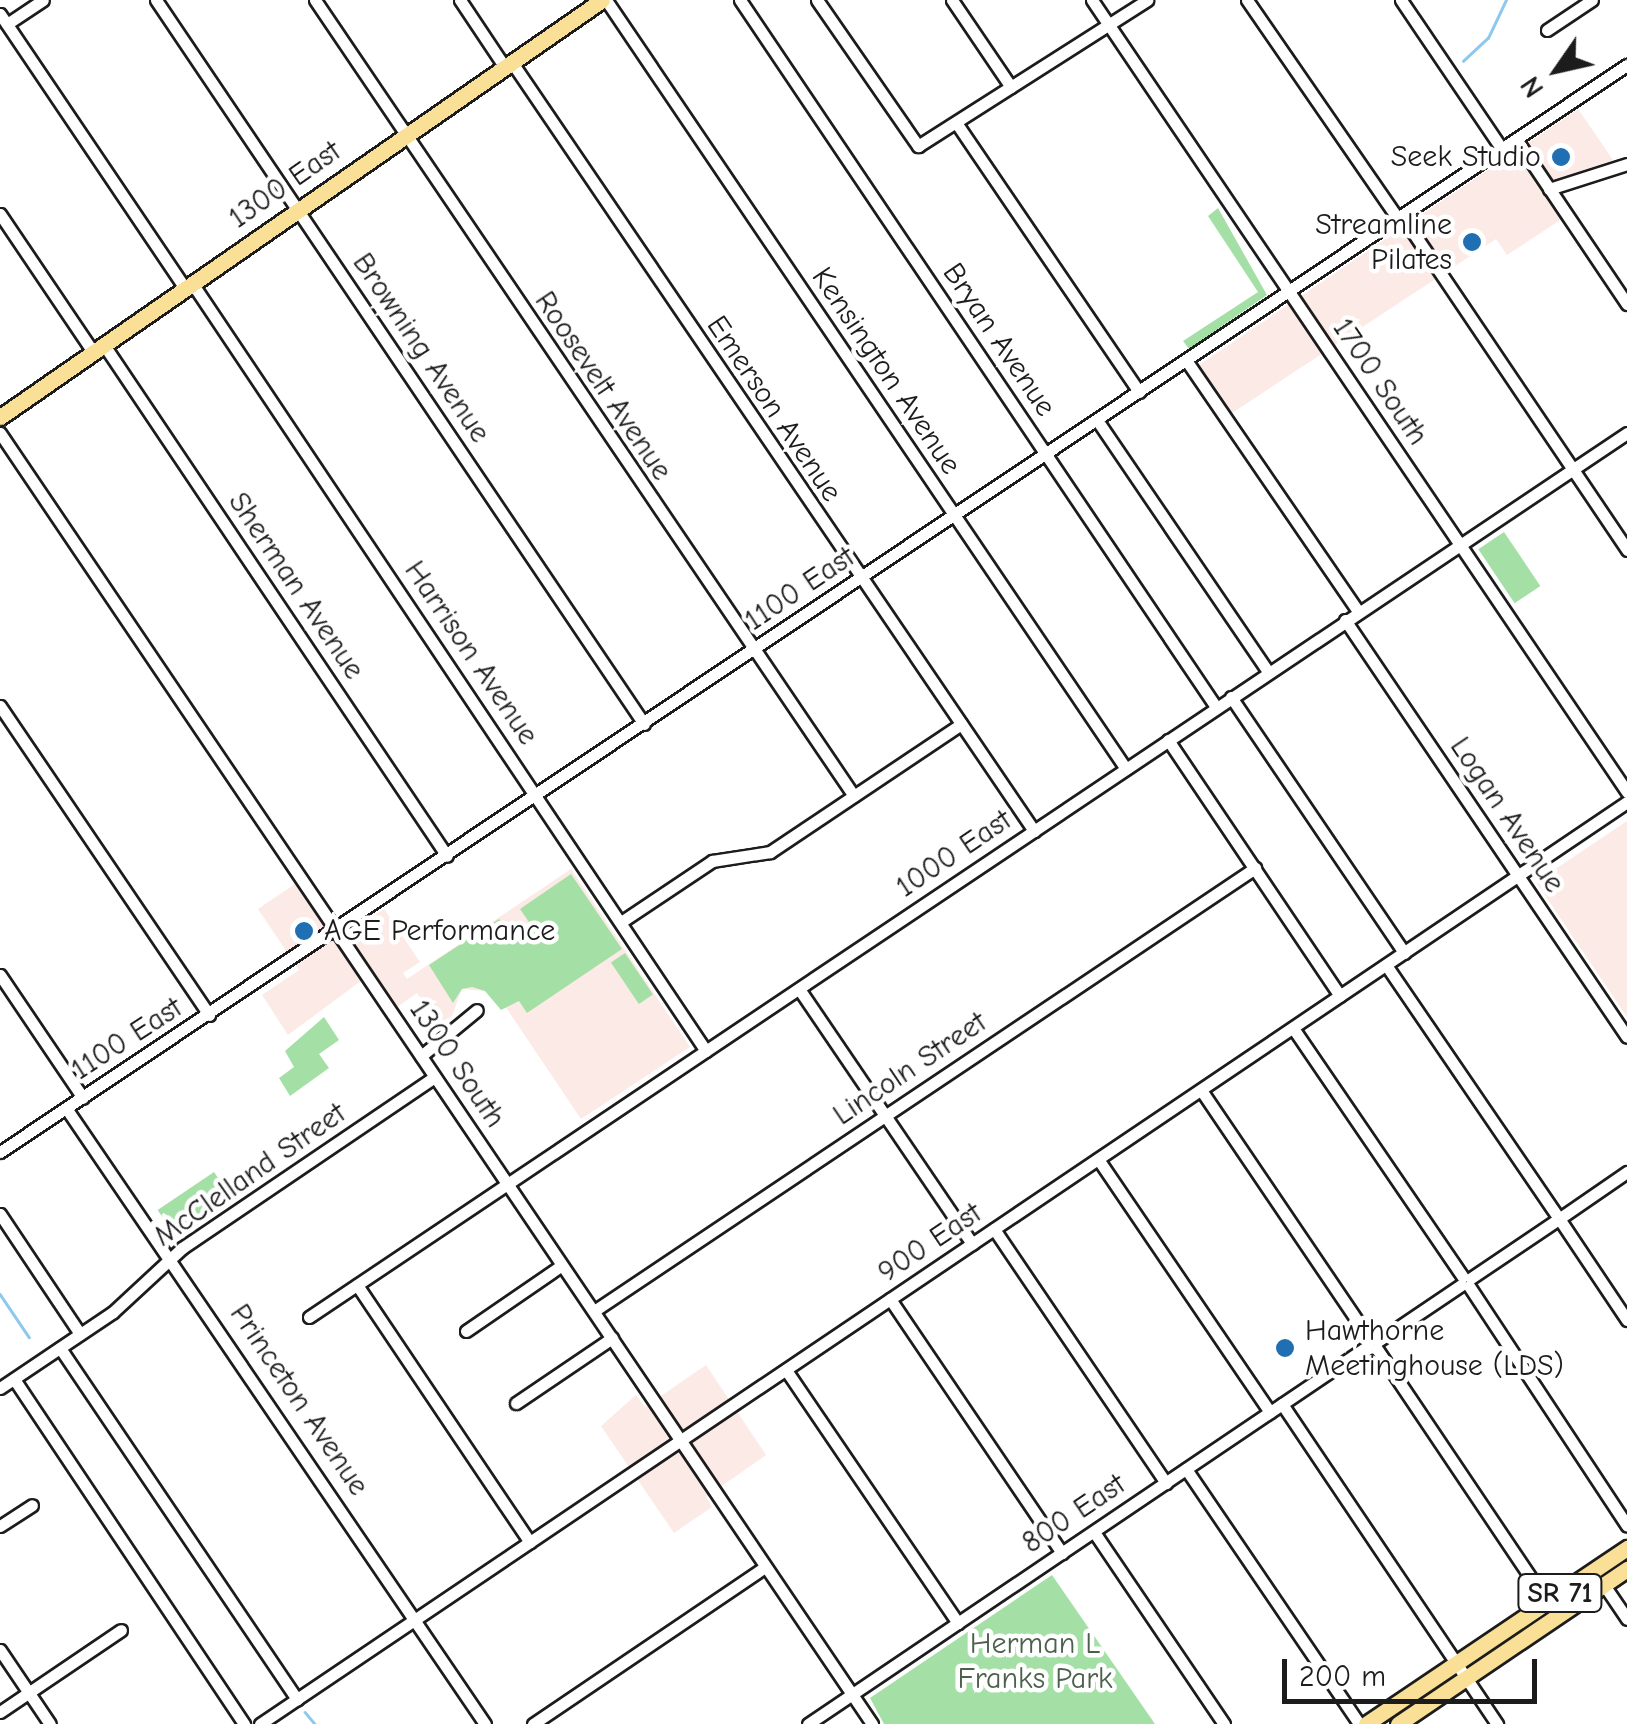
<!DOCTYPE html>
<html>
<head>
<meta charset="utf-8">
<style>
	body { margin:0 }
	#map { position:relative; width:1627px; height:1724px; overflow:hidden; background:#fff; font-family:"Comic Neue",sans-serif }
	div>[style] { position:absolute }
	.built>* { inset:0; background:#fbeae5 }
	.green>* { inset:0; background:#a4e0a6; transform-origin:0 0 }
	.stream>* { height:2.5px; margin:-1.25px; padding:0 1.25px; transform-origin:1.25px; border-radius:1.25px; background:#8dc8ed }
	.roads { filter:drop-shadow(2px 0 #1c1c1c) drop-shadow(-2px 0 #1c1c1c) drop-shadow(0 2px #1c1c1c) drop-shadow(0 -2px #1c1c1c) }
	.minor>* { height:11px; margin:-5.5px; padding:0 5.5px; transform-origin:5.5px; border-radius:5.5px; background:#fff }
	.major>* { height:15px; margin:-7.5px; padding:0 7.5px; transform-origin:7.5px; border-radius:7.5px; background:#fadf96 }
	.dots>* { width:28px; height:28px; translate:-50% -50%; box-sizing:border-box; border:5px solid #fff; border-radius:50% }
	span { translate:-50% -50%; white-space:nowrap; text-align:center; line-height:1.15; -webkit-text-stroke:9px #fff; paint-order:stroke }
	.shield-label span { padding:2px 8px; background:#fff; border:2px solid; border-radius:8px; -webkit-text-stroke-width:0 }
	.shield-label { font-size:28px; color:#1c1c1c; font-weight:700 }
	.poi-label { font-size:30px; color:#1c1c1c }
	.right { translate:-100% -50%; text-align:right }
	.left { translate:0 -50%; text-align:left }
	.street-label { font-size:30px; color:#1c1c1c }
	.park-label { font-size:30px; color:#4c614c }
	.north { position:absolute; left:1507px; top:20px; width:100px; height:100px; -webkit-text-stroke:8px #fff; paint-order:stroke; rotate:236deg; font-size:28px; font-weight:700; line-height:40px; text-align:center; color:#1c1c1c }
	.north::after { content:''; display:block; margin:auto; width:35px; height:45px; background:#1c1c1c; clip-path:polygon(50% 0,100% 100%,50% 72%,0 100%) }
	.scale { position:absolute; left:1282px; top:1659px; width:255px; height:45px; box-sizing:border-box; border:5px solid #1c1c1c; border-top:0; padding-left:12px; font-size:30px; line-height:35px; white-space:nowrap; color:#1c1c1c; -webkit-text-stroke:8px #fff; paint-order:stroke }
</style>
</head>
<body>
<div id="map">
	<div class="built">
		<div style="clip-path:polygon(1578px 109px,1613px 160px,1540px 185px,1562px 219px,1507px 255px,1496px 239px,1229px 415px,1196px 367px)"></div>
		<div style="clip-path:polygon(1627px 821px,1627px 1017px,1536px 882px)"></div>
		<div style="clip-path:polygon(571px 869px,690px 1047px,581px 1119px,507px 1009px,485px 991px,462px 989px,452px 1016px,438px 1024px,417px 993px,397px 1007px,373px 972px,288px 1035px,262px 995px,299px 970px,258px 909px,295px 884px,335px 942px,384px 909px,420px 962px,403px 973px,407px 979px)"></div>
		<div style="clip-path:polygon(706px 1365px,766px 1455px,706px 1497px,712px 1507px,674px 1533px,601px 1426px,636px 1395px,645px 1407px)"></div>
	</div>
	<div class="green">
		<div style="clip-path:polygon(1218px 208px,1267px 295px,1189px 349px,1183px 341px,1258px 292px,1208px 216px)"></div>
		<div style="left:1504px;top:532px;width:65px;height:31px;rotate:56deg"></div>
		<div style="clip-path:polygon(571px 874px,622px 949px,527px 1013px,519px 1001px,501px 1010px,485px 991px,472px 987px,462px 989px,453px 1003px,429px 965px,499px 919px,515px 936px,531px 925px,520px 909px)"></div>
		<div style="left:625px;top:953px;width:50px;height:17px;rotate:56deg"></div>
		<div style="clip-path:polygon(324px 1017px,339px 1040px,319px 1054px,329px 1068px,290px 1096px,279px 1078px,294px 1067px,285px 1051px)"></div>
		<div style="left:214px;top:1172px;width:34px;height:68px;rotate:56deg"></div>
		<div style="clip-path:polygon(1052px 1575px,1155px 1724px,884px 1724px,870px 1698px)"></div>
	</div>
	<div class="stream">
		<div style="left:1463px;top:61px;width:34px;rotate:-43deg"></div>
		<div style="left:1488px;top:38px;width:42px;rotate:-64.7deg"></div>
		<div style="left:0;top:1294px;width:52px;rotate:56deg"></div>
		<div style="left:305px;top:1712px;width:16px;rotate:50deg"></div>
	</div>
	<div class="roads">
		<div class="minor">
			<div style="left:156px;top:0;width:873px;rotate:56.02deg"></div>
			<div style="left:315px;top:0;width:961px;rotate:55.9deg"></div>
			<div style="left:460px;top:0;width:79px;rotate:56.3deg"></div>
			<div style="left:606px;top:0;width:928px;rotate:55.93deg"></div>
			<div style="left:740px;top:0;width:852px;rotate:56.05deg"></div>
			<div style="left:817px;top:0;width:178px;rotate:55.3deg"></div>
			<div style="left:918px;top:146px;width:272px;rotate:-32.5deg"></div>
			<div style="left:952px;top:0;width:105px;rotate:55.9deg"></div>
			<div style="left:1092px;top:0;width:956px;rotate:55.96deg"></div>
			<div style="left:1247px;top:0;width:266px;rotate:55.4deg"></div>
			<div style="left:1401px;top:0;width:180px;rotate:55.9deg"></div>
			<div style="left:0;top:14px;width:331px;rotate:56deg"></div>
			<div style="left:7px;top:24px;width:43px;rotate:-33.7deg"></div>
			<div style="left:1547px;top:30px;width:54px;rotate:-33.7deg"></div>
			<div style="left:511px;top:61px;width:931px;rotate:55.81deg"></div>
			<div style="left:957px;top:124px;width:324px;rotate:55.8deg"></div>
			<div style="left:1516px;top:139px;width:199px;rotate:56.1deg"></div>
			<div style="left:1549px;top:189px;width:82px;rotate:-17.8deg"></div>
			<div style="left:0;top:214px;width:166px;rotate:56deg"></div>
			<div style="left:1402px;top:216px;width:403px;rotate:56deg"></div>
			<div style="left:192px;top:283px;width:924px;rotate:56.21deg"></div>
			<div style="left:104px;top:345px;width:615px;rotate:56.13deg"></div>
			<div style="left:1186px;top:360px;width:304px;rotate:55.6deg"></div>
			<div style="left:1097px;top:420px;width:305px;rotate:55.8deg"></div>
			<div style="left:0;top:433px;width:1558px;rotate:55.96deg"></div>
			<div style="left:1345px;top:620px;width:503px;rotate:55.93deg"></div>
			<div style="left:1231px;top:697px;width:309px;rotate:55.9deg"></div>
			<div style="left:0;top:706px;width:373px;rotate:55.9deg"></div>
			<div style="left:1168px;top:740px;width:308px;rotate:56.1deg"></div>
			<div style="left:621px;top:922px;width:110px;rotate:-33.8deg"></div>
			<div style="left:712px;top:861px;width:59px;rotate:-8.8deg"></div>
			<div style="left:770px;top:852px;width:230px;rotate:-33.8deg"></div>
			<div style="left:1386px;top:965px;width:301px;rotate:55.7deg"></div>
			<div style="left:0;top:975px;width:148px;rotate:56deg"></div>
			<div style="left:799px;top:989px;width:308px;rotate:55.8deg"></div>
			<div style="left:1293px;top:1028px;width:301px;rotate:55.7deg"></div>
			<div style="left:421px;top:1056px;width:72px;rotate:-39.4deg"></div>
			<div style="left:1201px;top:1090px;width:302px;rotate:55.9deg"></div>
			<div style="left:66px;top:1108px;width:745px;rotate:55.78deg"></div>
			<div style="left:0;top:1152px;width:1957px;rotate:-33.75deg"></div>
			<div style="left:1098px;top:1159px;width:306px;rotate:55.8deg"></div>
			<div style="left:0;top:1214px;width:144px;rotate:56.3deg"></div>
			<div style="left:1563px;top:1216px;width:78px;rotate:-34.5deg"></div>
			<div style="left:1562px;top:1223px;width:117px;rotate:56.2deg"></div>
			<div style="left:994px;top:1229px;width:307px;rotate:55.9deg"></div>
			<div style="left:1471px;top:1278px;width:100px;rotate:-34deg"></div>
			<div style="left:357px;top:1285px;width:310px;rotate:56.1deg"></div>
			<div style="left:1469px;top:1286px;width:287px;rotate:56.6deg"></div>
			<div style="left:890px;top:1299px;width:307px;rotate:55.9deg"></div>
			<div style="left:594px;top:1311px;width:796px;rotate:-33.83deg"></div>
			<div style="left:309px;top:1317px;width:1587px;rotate:-33.85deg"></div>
			<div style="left:466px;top:1331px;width:116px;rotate:-34.5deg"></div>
			<div style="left:1378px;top:1341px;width:100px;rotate:-34deg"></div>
			<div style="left:60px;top:1348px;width:424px;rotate:56deg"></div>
			<div style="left:1377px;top:1349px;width:305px;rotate:56.1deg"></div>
			<div style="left:786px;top:1370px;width:306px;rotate:55.8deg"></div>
			<div style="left:14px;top:1379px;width:415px;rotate:56.3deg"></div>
			<div style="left:0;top:1388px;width:136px;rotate:-33.9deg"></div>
			<div style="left:113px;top:1312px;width:94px;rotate:-42.8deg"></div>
			<div style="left:182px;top:1248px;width:305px;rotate:-34.1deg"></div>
			<div style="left:516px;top:1403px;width:116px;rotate:-34.1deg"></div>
			<div style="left:1282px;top:1404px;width:386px;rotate:56.1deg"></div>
			<div style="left:1186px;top:1469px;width:308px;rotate:55.8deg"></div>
			<div style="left:0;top:1526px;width:38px;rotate:-33deg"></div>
			<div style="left:1094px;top:1532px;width:232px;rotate:55.9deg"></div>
			<div style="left:1604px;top:1585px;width:41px;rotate:55.9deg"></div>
			<div style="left:0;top:1650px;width:89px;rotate:56deg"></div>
			<div style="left:0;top:1712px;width:146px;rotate:-34.1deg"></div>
			<div style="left:260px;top:1724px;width:1649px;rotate:-34deg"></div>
			<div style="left:533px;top:1724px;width:280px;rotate:-34.1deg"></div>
			<div style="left:808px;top:1724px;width:676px;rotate:-34.02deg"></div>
		</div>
		<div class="major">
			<div style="left:0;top:417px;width:732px;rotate:-34.71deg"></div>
			<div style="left:1366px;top:1724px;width:315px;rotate:-34deg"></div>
			<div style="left:1398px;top:1724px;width:277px;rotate:-34.1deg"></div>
		</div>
	</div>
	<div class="dots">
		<div style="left:1561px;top:157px;background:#1f6fb2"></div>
		<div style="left:1472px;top:242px;background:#1f6fb2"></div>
		<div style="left:304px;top:931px;background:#1f6fb2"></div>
		<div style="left:1285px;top:1348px;background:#1f6fb2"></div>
	</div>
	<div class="shield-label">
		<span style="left:1560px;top:1593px">SR 71</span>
	</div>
	<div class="poi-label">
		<span class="right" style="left:1541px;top:157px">Seek Studio</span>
		<span class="right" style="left:1452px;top:242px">Streamline<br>Pilates</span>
		<span class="left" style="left:324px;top:931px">AGE Performance</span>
		<span class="left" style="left:1305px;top:1348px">Hawthorne<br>Meetinghouse (LDS)</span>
	</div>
	<div class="street-label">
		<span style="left:285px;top:185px;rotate:-35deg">1300 East</span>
		<span style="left:999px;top:340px;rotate:56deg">Bryan Avenue</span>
		<span style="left:421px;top:348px;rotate:56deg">Browning Avenue</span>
		<span style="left:886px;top:371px;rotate:56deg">Kensington Avenue</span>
		<span style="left:1380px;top:382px;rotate:56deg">1700 South</span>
		<span style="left:603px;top:386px;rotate:56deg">Roosevelt Avenue</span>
		<span style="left:774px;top:409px;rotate:56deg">Emerson Avenue</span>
		<span style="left:296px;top:586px;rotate:56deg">Sherman Avenue</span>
		<span style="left:800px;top:589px;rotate:-34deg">1100 East</span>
		<span style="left:471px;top:653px;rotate:56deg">Harrison Avenue</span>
		<span style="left:1507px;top:815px;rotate:56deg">Logan Avenue</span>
		<span style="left:954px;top:854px;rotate:-34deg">1000 East</span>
		<span style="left:127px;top:1039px;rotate:-33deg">1100 East</span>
		<span style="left:457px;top:1064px;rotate:56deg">1300 South</span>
		<span style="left:910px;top:1069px;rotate:-34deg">Lincoln Street</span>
		<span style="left:250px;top:1175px;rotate:-35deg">McClelland Street</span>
		<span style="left:930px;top:1243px;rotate:-34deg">900 East</span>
		<span style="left:299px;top:1400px;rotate:56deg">Princeton Avenue</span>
		<span style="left:1074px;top:1514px;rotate:-34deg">800 East</span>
	</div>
	<div class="park-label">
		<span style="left:1035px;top:1661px">Herman L<br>Franks Park</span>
	</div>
	<div class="north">N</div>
	<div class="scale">200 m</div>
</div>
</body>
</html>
